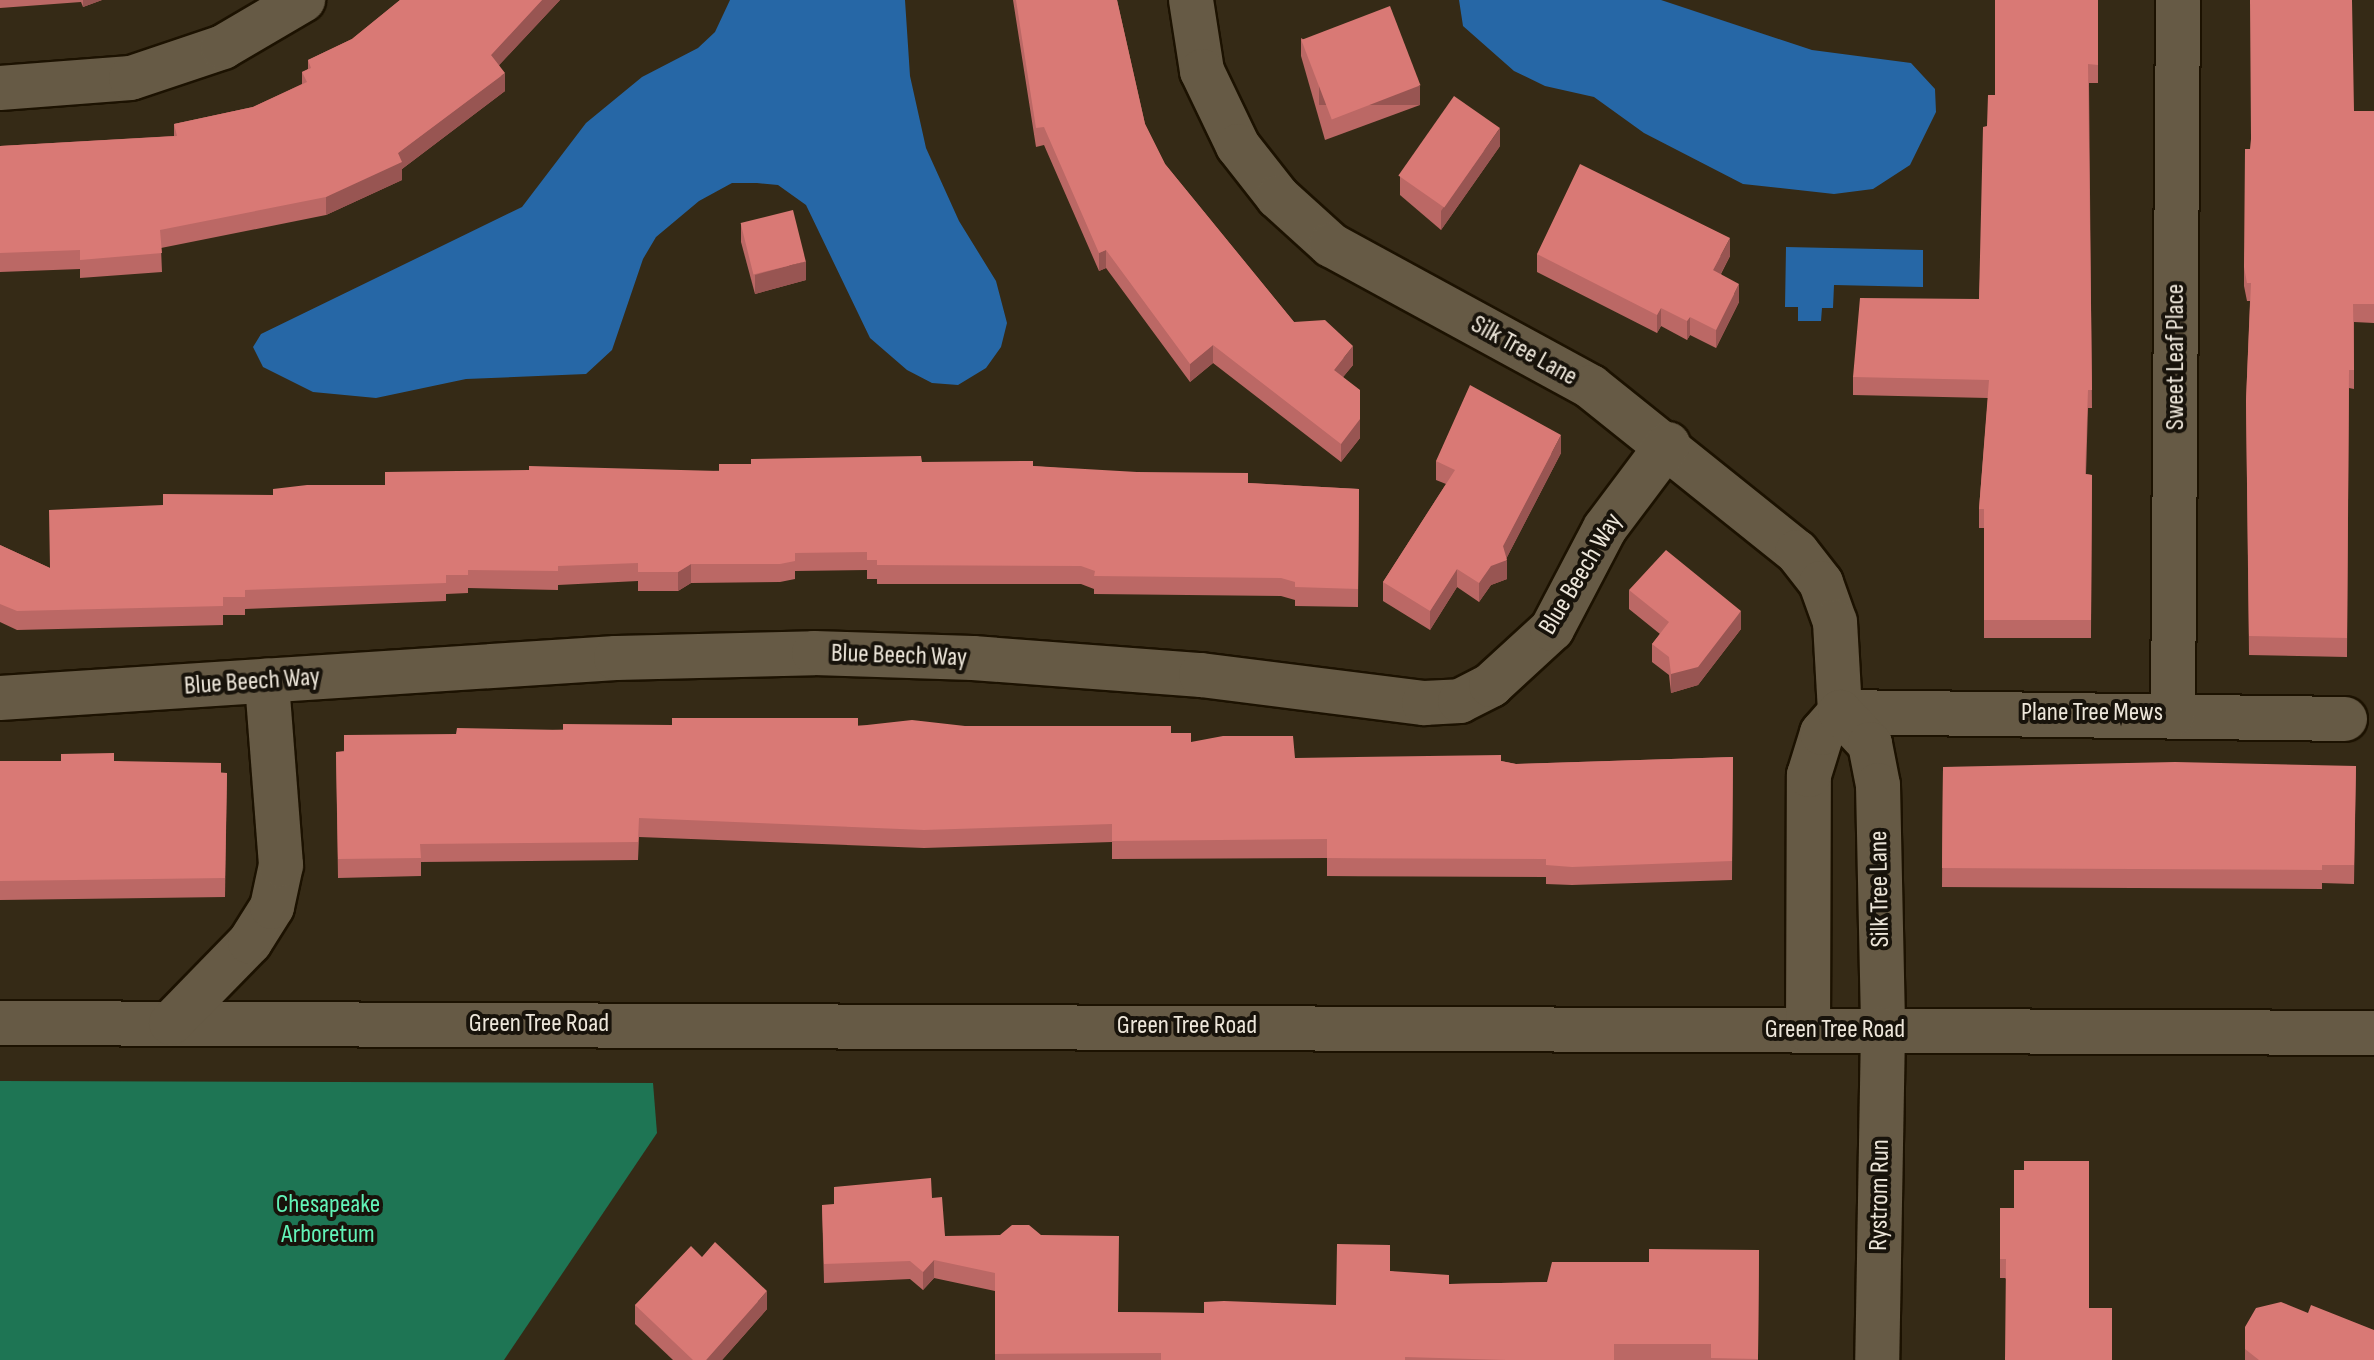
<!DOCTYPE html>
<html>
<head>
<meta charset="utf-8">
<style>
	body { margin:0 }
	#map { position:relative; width:2374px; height:1360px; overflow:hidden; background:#352a16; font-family:"Sofia Sans Condensed",sans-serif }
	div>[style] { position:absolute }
	.forest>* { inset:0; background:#1e7554 }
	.water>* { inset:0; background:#2667a6 }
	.roads { filter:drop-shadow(2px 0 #1c1201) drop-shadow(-2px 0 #1c1201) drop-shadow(0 2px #1c1201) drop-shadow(0 -2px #1c1201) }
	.minor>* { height:44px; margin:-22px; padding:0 22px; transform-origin:22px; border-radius:22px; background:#665a45 }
	.wall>* { inset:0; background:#bb6865 }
	.shaded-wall>* { inset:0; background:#985552; transform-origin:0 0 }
	.building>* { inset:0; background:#d97975; transform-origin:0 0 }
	span { translate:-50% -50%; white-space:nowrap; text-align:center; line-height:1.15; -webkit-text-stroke:8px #18130b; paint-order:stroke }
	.street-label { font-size:26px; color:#ede6da }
	.park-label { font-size:26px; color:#62f3b8 }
</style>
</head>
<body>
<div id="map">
	<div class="forest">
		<div style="clip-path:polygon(0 1081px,653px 1083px,657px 1133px,504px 1360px,0 1360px)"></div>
	</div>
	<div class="water">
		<div style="clip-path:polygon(730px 0,905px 0,910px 76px,926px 148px,959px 221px,996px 281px,1007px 323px,1001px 347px,986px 368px,958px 385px,932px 383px,907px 370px,870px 338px,806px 205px,778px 185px,757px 183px,732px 183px,699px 201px,656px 237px,643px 259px,612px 350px,586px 374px,466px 379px,376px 398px,313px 392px,263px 367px,253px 347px,261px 334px,522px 207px,586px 123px,642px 77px,698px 48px,715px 32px)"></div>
		<div style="clip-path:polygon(1459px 0,1661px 0,1812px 50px,1911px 63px,1935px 89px,1936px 112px,1910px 165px,1873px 189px,1834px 194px,1743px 184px,1644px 133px,1594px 97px,1545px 86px,1514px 71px,1463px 26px)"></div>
		<div style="clip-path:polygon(1786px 247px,1923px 250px,1923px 287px,1834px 285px,1833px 308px,1822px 308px,1821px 321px,1798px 321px,1798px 307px,1785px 307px)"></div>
	</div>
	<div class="roads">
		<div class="minor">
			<div style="left:1191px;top:0;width:72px;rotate:81.2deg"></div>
			<div style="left:1202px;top:71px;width:83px;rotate:64.4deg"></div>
			<div style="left:1238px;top:146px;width:65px;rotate:51.9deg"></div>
			<div style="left:1278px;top:197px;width:72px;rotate:42.2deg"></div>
			<div style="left:1331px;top:245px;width:296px;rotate:28.6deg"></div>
			<div style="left:1591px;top:387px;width:264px;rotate:38.7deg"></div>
			<div style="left:1797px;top:552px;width:39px;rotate:52deg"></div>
			<div style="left:1821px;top:583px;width:41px;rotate:70.3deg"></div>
			<div style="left:1835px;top:622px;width:90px;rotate:86.8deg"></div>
			<div style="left:1840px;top:712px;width:505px;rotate:0.79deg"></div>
			<div style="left:0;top:88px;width:131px;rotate:-4.4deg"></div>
			<div style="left:131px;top:78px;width:97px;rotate:-18.6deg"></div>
			<div style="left:223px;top:47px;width:93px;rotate:-30.4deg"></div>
			<div style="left:0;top:698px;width:617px;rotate:-3.72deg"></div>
			<div style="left:616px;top:658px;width:198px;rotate:-1.4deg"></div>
			<div style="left:814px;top:653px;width:159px;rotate:1.8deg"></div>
			<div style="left:973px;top:658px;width:229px;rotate:4.3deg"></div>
			<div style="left:1201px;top:675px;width:225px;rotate:7.2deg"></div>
			<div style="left:1424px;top:703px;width:36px;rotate:-3deg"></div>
			<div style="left:1460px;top:701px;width:35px;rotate:-27deg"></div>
			<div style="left:1491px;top:685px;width:83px;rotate:-42.6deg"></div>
			<div style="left:1552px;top:629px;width:114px;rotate:-62.3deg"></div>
			<div style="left:1605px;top:528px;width:105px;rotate:-53.1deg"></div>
			<div style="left:2173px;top:714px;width:714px;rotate:-89.6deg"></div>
			<div style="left:0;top:1023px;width:2374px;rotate:0.24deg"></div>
			<div style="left:171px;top:1023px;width:113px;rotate:-45.7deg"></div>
			<div style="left:250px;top:942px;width:41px;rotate:-57.8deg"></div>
			<div style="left:272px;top:907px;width:43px;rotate:-77.9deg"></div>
			<div style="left:281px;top:865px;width:185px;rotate:-94.4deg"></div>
			<div style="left:1808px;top:1030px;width:255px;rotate:-89.8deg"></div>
			<div style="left:1809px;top:775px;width:44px;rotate:-72.8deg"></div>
			<div style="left:1822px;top:733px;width:28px;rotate:-49deg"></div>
			<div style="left:1840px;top:712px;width:44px;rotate:46.8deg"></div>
			<div style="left:1870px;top:744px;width:42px;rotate:79deg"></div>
			<div style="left:1878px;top:785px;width:245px;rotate:88.8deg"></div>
			<div style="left:1883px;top:1030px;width:330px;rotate:91deg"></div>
		</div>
	</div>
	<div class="wall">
		<div style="clip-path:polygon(0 0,102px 0,83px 7px,81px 2px,0 8px)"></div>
		<div style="clip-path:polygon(400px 0,560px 0,499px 65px,505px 91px,402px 169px,402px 180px,326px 215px,161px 248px,162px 272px,80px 278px,80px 269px,0 272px,0 146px,174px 136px,174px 124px,253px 107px,302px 84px,302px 72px,308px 69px,308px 60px,352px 39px)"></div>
		<div style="clip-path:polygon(1013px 0,1117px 0,1145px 124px,1165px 164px,1294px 322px,1353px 365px,1343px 377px,1360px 438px,1341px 462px,1213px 363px,1190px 382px,1106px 268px,1099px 271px,1044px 145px,1036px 147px)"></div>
		<div style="clip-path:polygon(2098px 0,2098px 83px,2089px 83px,2092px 408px,2088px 408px,2086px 474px,2092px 475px,2091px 638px,1984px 638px,1984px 528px,1979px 528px,1979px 509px,1988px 398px,1853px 395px,1853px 377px,1979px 299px,1987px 126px,1995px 95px)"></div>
		<div style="clip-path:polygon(1301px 38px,1420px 105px,1325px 140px,1301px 56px)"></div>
		<div style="clip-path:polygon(2354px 111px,2374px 111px,2374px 323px,2354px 322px,2354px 389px,2349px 388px,2347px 657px,2249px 655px,2246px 401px,2250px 301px,2247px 301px,2244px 286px,2244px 267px,2250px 149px)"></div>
		<div style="clip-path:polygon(1500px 146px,1441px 230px,1400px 195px,1400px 176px)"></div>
		<div style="clip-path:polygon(741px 223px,806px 280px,755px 294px,741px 242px)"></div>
		<div style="clip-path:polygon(1537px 254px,1730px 256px,1721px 274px,1739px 302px,1716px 348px,1690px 335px,1687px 340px,1661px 326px,1657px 333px,1537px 272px)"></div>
		<div style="clip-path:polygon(1561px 453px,1506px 559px,1507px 579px,1491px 585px,1479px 602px,1457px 587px,1430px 630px,1383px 601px,1383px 582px,1446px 484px,1436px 480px,1436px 461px)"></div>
		<div style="clip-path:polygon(922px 462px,1033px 466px,1248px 483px,1359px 489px,1358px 607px,1295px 606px,1295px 600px,1281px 596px,1094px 594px,1094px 589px,1081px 584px,877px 584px,877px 579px,867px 579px,867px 570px,795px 571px,795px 579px,780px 582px,691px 583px,678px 591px,638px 591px,638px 581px,558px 585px,558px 590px,468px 588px,468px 593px,446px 594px,446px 601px,245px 609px,245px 615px,223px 615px,223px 625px,17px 630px,0 622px,0 545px,50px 568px,163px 505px,385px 485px)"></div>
		<div style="clip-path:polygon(1629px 590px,1741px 629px,1698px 685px,1671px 693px,1669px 675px,1652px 662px,1652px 644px,1660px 634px,1629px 609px)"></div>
		<div style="clip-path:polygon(672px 725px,965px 726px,1171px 733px,1191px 742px,1295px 758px,1501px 761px,1516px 764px,1733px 757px,1732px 880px,1572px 885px,1546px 884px,1546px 877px,1327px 876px,1327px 858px,1112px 859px,1112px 842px,924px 848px,639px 837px,638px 860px,421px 862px,421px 876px,338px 878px,336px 752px,456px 734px)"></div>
		<div style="clip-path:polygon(0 761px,114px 761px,227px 773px,225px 897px,0 900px)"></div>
		<div style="clip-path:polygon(2356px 766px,2354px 884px,2322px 883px,2322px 889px,1942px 887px,1943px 767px)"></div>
		<div style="clip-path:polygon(834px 1187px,932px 1198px,945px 1236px,1118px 1312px,1204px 1313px,1336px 1305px,1390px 1271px,1449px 1284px,1547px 1282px,1649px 1262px,1759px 1250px,1758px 1360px,995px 1360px,995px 1291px,934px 1278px,923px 1290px,910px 1279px,824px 1283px,822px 1205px,834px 1205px)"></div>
		<div style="clip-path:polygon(2000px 1208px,2089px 1308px,2112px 1360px,2005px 1278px,2000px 1278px)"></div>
		<div style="clip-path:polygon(702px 1257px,767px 1309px,722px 1360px,673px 1360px,635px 1324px,635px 1305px)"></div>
		<div style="clip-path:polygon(2308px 1313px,2374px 1360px,2245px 1360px,2245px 1327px)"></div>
	</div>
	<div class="shaded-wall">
		<div style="clip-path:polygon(83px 0,102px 0,83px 7px)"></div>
		<div style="clip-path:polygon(542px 0,560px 0,491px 74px,491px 55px)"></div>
		<div style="clip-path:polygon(505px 73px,505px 91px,402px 169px,402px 180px,326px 215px,326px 197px,398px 153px)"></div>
		<div style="left:1420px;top:86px;width:19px;height:101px;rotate:90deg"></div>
		<div style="clip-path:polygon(1500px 128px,1500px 146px,1441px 230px,1441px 211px)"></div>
		<div style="clip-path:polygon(1730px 238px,1730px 256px,1713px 288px,1713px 270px)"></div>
		<div style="clip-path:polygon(1106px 250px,1106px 268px,1099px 271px,1099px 253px)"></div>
		<div style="clip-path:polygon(806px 261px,806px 280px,755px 294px,755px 275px)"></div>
		<div style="clip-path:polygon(1739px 284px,1739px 302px,1716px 348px,1716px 330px)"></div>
		<div style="clip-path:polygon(1661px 308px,1661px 326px,1657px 333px,1657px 315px)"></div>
		<div style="clip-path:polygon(1690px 317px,1690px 335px,1687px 340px,1687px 321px)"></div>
		<div style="clip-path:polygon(1213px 345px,1213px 363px,1190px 382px,1190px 364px)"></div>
		<div style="clip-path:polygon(1353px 346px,1353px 365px,1334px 388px,1334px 370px)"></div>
		<div style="clip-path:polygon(1360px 390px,1360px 438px,1341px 462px,1341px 444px)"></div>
		<div style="clip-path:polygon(1561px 435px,1561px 453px,1505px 561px,1507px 560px,1507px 579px,1491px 585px,1479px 602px,1479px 583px,1503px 546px)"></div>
		<div style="clip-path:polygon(691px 564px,691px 583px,678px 591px,678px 572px)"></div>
		<div style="clip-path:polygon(1457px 569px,1457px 587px,1430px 630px,1430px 611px)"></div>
		<div style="clip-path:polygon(1741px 611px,1741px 629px,1698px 685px,1671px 693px,1671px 674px)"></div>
		<div style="clip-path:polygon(934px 1260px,934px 1278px,923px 1290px,923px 1272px)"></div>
		<div style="clip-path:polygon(767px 1291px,767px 1309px,722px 1360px,706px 1360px)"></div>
	</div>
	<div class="building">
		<div style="clip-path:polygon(400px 0,542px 0,491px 55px,505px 73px,398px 153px,402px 162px,326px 197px,160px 230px,162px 253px,80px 260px,80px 250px,0 253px,0 146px,177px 136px,174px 124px,253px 107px,307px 82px,302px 72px,311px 68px,308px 60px,352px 39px)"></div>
		<div style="clip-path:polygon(1016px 0,1117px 0,1145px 124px,1165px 164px,1294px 322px,1325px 320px,1353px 346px,1334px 370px,1360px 390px,1360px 419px,1341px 444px,1213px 345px,1190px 364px,1106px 250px,1099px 253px,1044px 127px,1036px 128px)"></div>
		<div style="clip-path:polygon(1995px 0,2098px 0,2098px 65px,2088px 64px,2092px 390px,2088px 390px,2085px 474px,2092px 475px,2091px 620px,1984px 620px,1984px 509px,1979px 509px,1989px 380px,1853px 377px,1860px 298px,1979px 299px,1983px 127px,1987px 126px,1988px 95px,1995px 95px)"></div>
		<div style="clip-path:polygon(2250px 0,2352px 0,2354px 111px,2374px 111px,2374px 304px,2353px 304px,2354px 370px,2349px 370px,2347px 638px,2249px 636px,2246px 401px,2251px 283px,2247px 283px,2244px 267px,2245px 149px,2250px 149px,2251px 139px)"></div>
		<div style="left:1390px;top:6px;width:85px;height:95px;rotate:69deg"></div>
		<div style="left:1454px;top:96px;width:56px;height:97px;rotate:35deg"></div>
		<div style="clip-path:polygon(1580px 164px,1730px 238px,1713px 270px,1739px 284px,1716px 330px,1690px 317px,1687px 321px,1661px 308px,1657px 315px,1537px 254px)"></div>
		<div style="left:793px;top:210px;width:53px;height:54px;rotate:76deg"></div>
		<div style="clip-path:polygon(1470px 385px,1561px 435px,1503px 546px,1507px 560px,1491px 566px,1479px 583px,1457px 569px,1430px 611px,1383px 582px,1455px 470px,1436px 461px)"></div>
		<div style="clip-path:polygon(921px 456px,922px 462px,1033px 461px,1033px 466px,1137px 472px,1248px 473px,1248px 483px,1359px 489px,1358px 589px,1295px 587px,1295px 582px,1281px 578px,1094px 576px,1095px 571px,1081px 566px,877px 565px,877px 560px,867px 560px,867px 552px,795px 553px,795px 561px,780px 564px,691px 564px,678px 572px,638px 572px,638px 563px,558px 566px,558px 571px,468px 570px,468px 575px,446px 575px,446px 583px,245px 590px,245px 597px,223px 597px,223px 606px,17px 611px,0 604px,0 545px,50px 568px,49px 510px,163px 505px,163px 494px,273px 495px,273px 489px,307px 485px,385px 485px,385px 472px,529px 470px,529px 466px,719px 471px,719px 464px,751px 464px,751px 459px)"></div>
		<div style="clip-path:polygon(1666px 550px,1741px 611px,1698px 667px,1671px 674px,1669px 657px,1652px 644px,1669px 622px,1629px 590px)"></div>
		<div style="clip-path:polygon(672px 718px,858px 718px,858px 726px,912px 720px,965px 726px,1171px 726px,1171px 733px,1191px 733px,1191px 742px,1223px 736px,1293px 736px,1295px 758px,1501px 755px,1501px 761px,1516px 764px,1733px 757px,1732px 861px,1572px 867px,1546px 865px,1546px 859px,1327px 858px,1327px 839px,1112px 841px,1112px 824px,924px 830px,639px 818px,638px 842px,420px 844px,421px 858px,338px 859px,336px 752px,344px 752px,344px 735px,456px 734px,457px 728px,563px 730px,563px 724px,672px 725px)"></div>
		<div style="clip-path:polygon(114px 753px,114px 761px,221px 763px,221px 773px,227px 773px,225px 878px,0 881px,0 761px,61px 761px,61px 754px)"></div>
		<div style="clip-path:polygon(2175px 762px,2356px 766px,2354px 865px,2322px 865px,2322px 870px,1942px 868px,1943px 767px)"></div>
		<div style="clip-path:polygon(2024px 1161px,2089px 1161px,2089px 1308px,2112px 1308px,2112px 1360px,2005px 1360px,2006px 1259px,2000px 1259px,2000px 1208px,2014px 1208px,2014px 1170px,2024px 1170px)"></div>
		<div style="clip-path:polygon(931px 1178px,932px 1198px,942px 1197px,945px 1236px,1000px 1235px,1012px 1225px,1029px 1225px,1041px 1235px,1119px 1236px,1118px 1312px,1204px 1313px,1204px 1302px,1224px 1301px,1336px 1305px,1337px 1244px,1390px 1245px,1390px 1271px,1449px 1275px,1449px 1284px,1547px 1282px,1552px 1262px,1649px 1262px,1649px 1249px,1759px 1250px,1758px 1359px,1711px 1358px,1711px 1344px,1614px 1344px,1614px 1360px,1506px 1360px,1405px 1357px,1405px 1360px,1161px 1360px,1161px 1353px,995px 1354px,995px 1273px,934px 1260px,923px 1272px,910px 1261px,824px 1264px,822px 1205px,834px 1204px,834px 1187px)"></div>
		<div style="clip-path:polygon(715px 1242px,767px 1291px,706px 1360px,693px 1360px,635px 1305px,691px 1246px,702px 1257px)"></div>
		<div style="clip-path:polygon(2281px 1302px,2308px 1313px,2311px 1305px,2374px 1330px,2374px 1360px,2259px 1360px,2245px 1349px,2245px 1327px,2256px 1308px)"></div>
	</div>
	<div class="street-label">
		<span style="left:1524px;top:351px;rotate:29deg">Silk Tree Lane</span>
		<span style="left:2176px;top:357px;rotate:-90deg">Sweet Leaf Place</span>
		<span style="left:1581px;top:574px;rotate:-59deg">Blue Beech Way</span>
		<span style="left:899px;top:656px;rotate:2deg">Blue Beech Way</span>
		<span style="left:252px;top:682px;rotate:-4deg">Blue Beech Way</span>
		<span style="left:2092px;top:713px">Plane Tree Mews</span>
		<span style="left:1880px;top:889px;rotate:-91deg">Silk Tree Lane</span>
		<span style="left:539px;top:1024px">Green Tree Road</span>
		<span style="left:1187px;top:1026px">Green Tree Road</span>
		<span style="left:1835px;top:1030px">Green Tree Road</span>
		<span style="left:1880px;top:1195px;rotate:-89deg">Rystrom Run</span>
	</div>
	<div class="park-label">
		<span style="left:328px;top:1220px">Chesapeake<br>Arboretum</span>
	</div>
</div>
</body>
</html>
